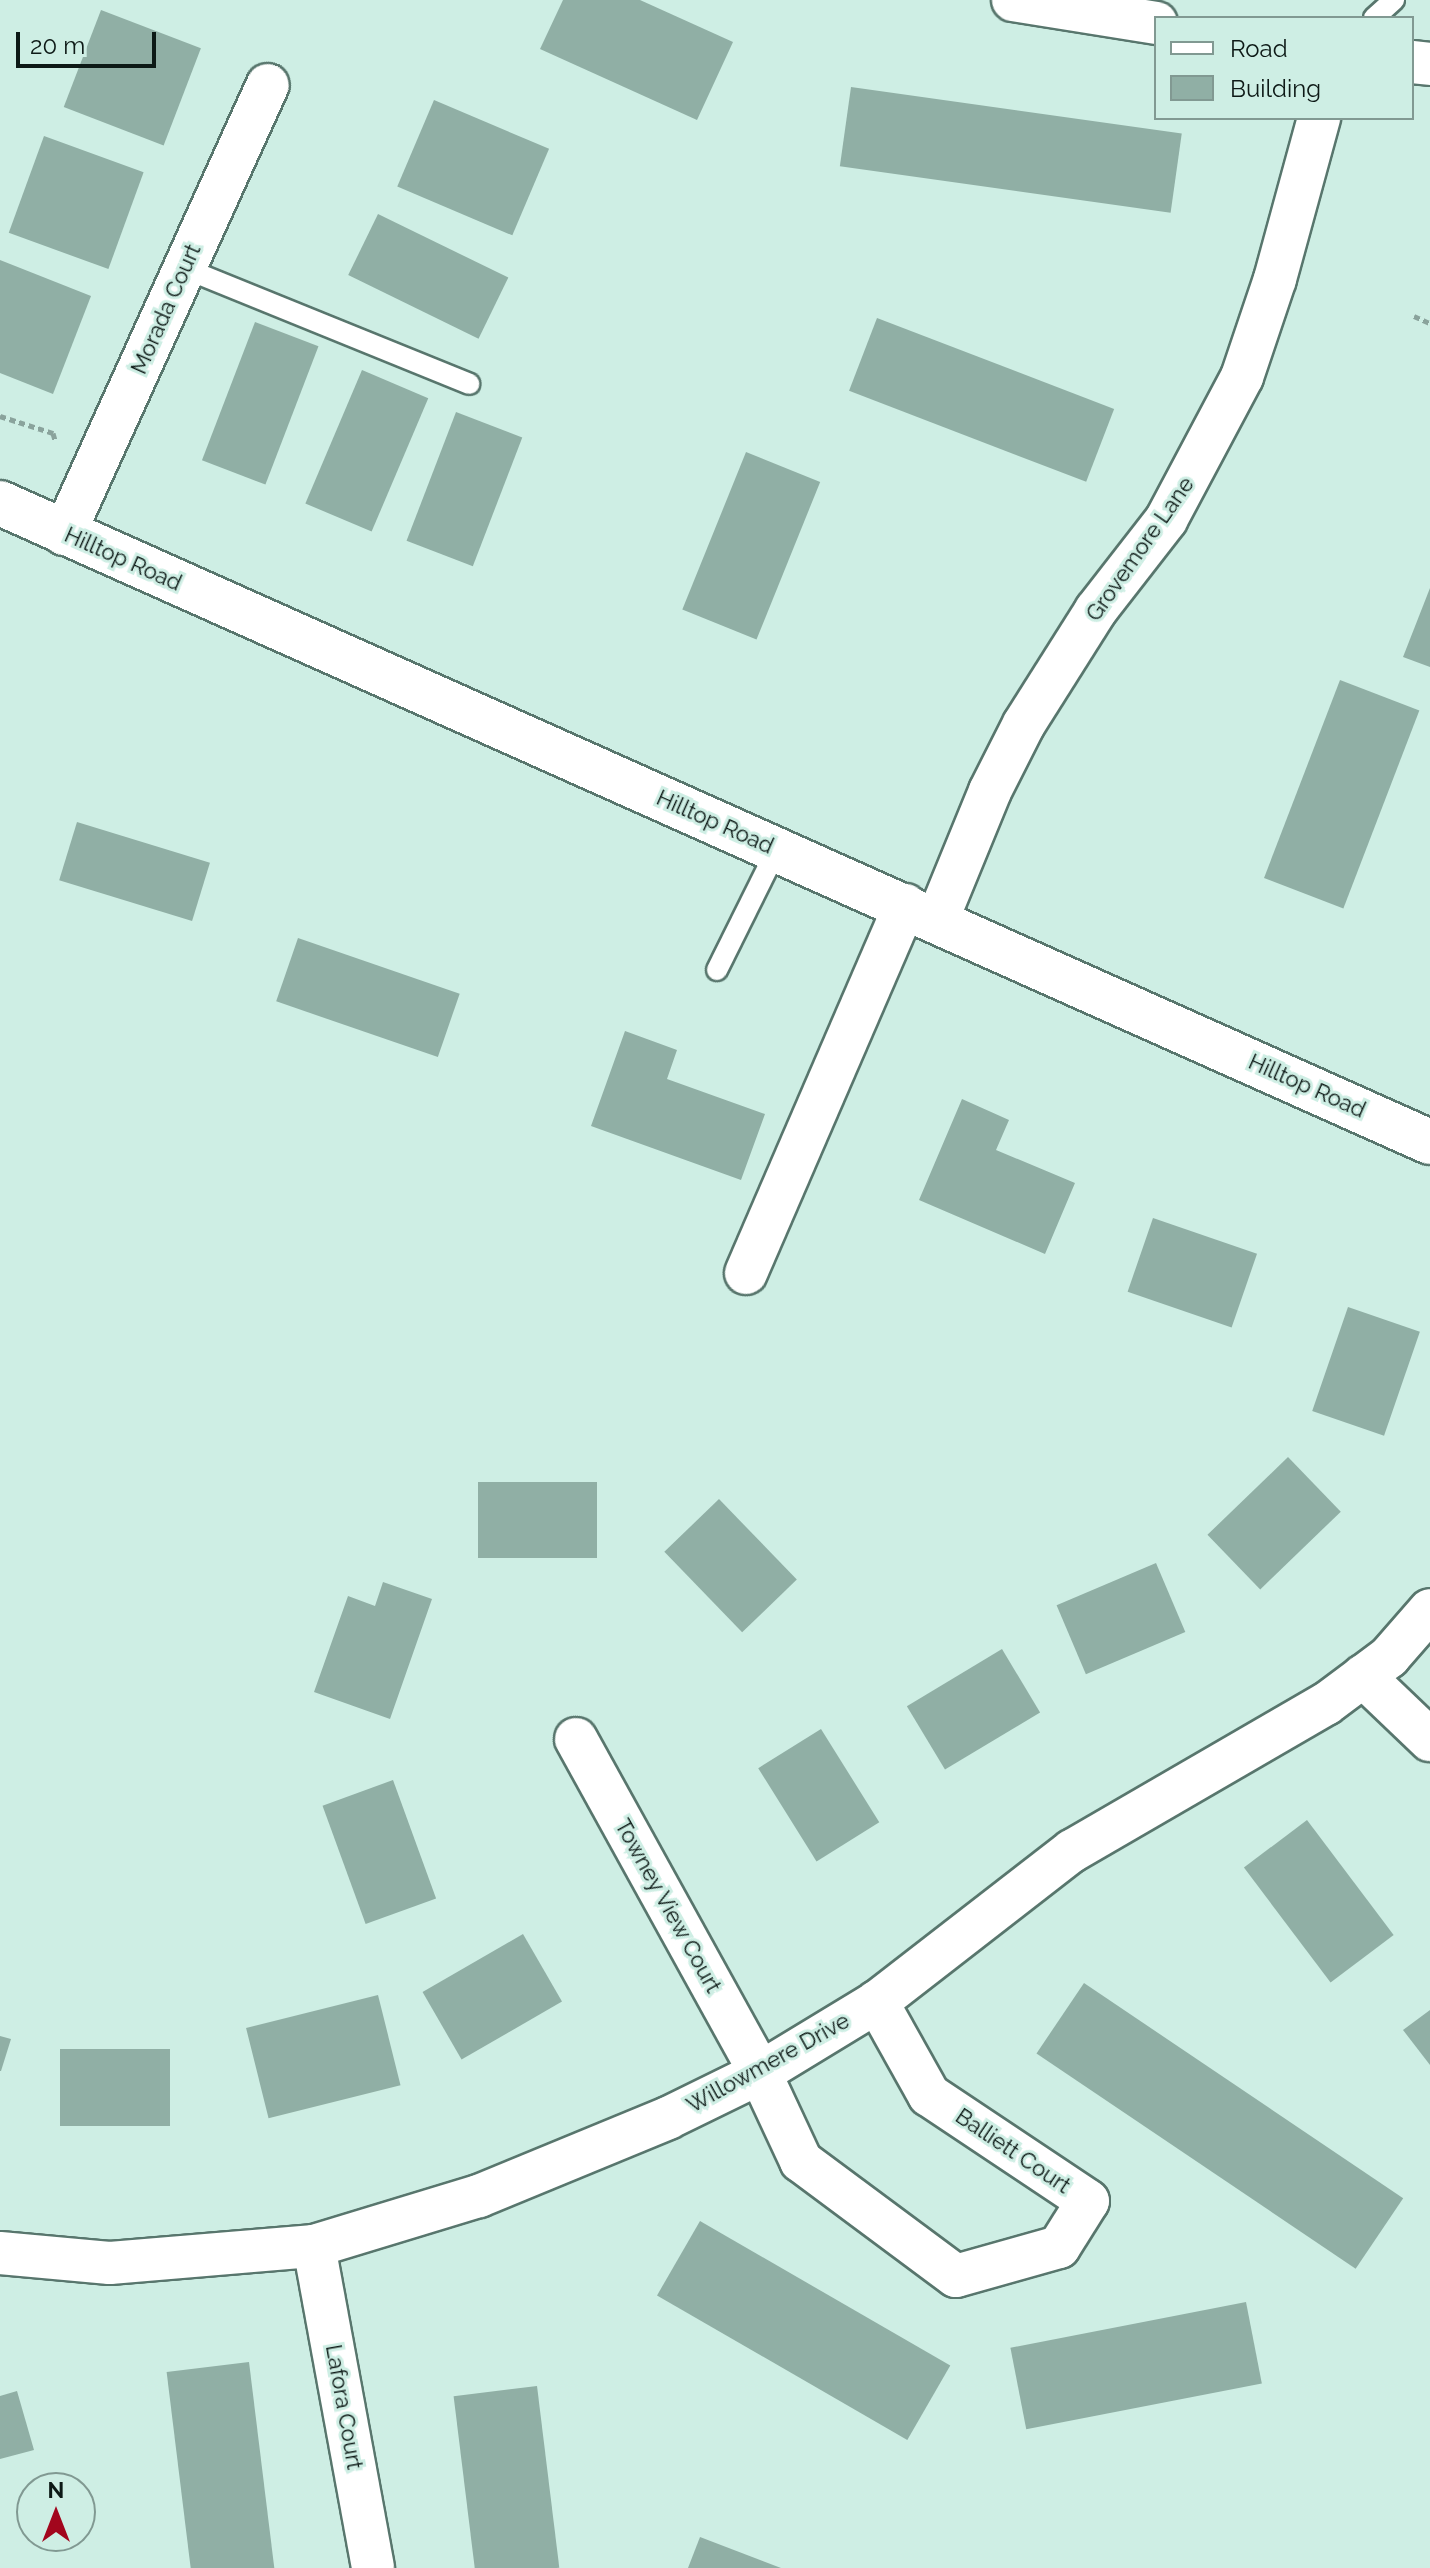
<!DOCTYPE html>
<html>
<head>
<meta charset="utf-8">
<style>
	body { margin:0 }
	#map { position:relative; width:1430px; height:2568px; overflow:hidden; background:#ceeee4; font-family:Raleway,sans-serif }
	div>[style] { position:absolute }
	.building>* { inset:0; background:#90afa5; transform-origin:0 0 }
	.path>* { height:5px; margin-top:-2.5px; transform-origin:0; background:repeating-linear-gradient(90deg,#8aa39c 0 6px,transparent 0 10px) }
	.roads { filter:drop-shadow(2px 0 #58766d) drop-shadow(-2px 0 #58766d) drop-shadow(0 2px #58766d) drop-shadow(0 -2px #58766d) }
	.service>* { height:20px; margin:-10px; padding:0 10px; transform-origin:10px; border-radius:10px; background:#fff }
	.minor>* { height:42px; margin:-21px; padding:0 21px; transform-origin:21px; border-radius:21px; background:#fff }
	.tertiary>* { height:44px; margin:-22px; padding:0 22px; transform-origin:22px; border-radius:22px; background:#fff }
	span { translate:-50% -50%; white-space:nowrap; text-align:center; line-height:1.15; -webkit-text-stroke:6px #ceeee4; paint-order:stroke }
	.street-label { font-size:22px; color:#0d1916 }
	.legend { position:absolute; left:1154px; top:16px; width:260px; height:104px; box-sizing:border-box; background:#ceeee4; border:2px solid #819992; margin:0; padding:10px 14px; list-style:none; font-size:24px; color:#0d1916 }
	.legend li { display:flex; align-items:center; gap:16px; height:40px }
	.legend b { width:40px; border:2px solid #819992 }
	.north { position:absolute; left:16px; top:2472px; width:80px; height:80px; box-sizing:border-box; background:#ceeee4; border:2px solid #819992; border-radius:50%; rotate:0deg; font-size:22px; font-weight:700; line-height:32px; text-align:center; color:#0d1916 }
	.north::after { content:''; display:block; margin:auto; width:28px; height:36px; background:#a2061d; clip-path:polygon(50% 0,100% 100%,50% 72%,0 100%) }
	.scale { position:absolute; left:16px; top:32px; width:140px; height:36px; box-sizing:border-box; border:4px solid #0d1916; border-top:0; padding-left:10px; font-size:24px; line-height:28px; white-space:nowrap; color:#0d1916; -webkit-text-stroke:6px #ceeee4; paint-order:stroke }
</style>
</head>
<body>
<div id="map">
	<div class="building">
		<div style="clip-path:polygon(563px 0,640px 0,733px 42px,697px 120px,540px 49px)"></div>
		<div style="left:101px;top:10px;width:107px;height:104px;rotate:21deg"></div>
		<div style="left:851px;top:87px;width:334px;height:80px;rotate:8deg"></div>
		<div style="left:434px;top:100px;width:125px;height:94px;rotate:23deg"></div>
		<div style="left:44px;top:136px;width:106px;height:103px;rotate:20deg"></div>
		<div style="left:378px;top:214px;width:145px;height:68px;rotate:26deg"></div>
		<div style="clip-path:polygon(0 260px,91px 296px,53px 394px,0 373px)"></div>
		<div style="left:877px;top:318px;width:254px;height:78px;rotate:21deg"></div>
		<div style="left:255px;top:322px;width:68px;height:148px;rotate:21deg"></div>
		<div style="left:362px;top:370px;width:72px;height:145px;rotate:23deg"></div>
		<div style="left:456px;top:412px;width:71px;height:138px;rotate:21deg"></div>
		<div style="left:746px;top:452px;width:80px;height:170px;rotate:22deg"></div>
		<div style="clip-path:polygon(1430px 588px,1430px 667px,1403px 657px)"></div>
		<div style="left:1340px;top:680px;width:85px;height:212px;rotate:21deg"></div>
		<div style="left:77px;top:822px;width:139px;height:61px;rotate:17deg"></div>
		<div style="left:298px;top:938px;width:171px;height:67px;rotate:19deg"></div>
		<div style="clip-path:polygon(625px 1031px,677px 1050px,667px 1079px,765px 1114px,741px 1180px,591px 1126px)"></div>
		<div style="clip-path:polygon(962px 1099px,1009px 1120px,996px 1150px,1075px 1183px,1045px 1254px,919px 1200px)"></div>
		<div style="left:1153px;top:1218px;width:110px;height:78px;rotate:19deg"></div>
		<div style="left:1348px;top:1307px;width:76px;height:110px;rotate:19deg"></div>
		<div style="left:1288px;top:1457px;width:76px;height:112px;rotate:46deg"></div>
		<div style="left:478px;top:1482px;width:119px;height:76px"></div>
		<div style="left:719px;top:1499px;width:112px;height:76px;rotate:46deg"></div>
		<div style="left:1156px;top:1563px;width:75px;height:108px;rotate:67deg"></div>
		<div style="clip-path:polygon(383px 1582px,432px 1599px,390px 1719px,314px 1692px,348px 1596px,375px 1606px)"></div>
		<div style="left:1002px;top:1649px;width:74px;height:111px;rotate:59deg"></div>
		<div style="left:821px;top:1729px;width:110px;height:74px;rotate:58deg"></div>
		<div style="left:393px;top:1780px;width:126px;height:75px;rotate:70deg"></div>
		<div style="left:1307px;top:1820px;width:144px;height:79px;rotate:53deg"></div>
		<div style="left:523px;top:1934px;width:78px;height:116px;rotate:60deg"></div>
		<div style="left:1084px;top:1983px;width:385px;height:85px;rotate:34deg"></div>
		<div style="left:378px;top:1995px;width:93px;height:136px;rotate:76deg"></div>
		<div style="clip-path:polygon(1430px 2010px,1430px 2065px,1403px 2030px)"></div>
		<div style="clip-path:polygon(0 2036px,11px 2039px,1px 2071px,0 2071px)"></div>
		<div style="left:60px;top:2049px;width:110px;height:77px"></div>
		<div style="left:700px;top:2221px;width:289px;height:86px;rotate:30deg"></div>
		<div style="left:1246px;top:2302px;width:83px;height:240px;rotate:79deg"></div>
		<div style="left:249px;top:2362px;width:208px;height:83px;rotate:83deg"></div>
		<div style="left:537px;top:2386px;width:183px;height:84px;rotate:83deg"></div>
		<div style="clip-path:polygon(17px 2391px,34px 2450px,0 2459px,0 2396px)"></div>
		<div style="clip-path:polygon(700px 2537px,781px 2568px,688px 2568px)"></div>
	</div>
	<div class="path">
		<div style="left:1414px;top:316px;width:17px;rotate:24deg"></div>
		<div style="left:0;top:416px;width:56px;rotate:17.8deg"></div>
		<div style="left:53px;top:433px;width:7px;rotate:74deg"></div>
	</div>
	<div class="roads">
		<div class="service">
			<div style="left:1374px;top:18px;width:27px;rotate:-42deg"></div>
			<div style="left:184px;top:268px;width:308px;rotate:22.1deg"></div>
			<div style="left:717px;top:970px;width:135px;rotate:-63.6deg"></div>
		</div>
		<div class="minor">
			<div style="left:1013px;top:0;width:145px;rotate:9.1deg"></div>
			<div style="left:1412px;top:62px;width:18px;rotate:6deg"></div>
			<div style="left:64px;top:534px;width:493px;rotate:-65.6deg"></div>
			<div style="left:938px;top:918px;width:137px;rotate:-67.7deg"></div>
			<div style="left:990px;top:791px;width:75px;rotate:-63.1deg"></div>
			<div style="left:1024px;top:724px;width:135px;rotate:-57.7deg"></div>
			<div style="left:1096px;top:610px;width:114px;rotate:-52.1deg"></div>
			<div style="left:1166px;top:520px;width:162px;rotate:-62deg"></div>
			<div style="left:1242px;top:377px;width:103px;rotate:-71.4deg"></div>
			<div style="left:1275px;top:279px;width:167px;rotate:-74.7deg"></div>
			<div style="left:746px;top:1273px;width:401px;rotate:-66.6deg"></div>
			<div style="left:1363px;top:1676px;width:93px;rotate:43.7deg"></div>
			<div style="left:576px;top:1739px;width:381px;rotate:61.1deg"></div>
			<div style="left:760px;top:2073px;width:97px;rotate:65deg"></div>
			<div style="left:801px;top:2161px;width:193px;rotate:36.6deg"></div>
			<div style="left:956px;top:2276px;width:107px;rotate:-15.7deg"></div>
			<div style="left:1059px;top:2247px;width:54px;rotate:-57.8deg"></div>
			<div style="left:1088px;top:2201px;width:191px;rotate:-146.3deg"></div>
			<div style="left:929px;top:2095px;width:107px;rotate:-119.2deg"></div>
			<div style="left:314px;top:2246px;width:327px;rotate:79.6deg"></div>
			<div style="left:0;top:2253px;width:110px;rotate:5.2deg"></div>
			<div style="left:110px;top:2263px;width:205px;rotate:-4.8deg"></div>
			<div style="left:314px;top:2246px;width:172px;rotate:-16.9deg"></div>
			<div style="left:479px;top:2196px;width:204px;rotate:-22.4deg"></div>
			<div style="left:668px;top:2118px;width:102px;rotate:-26.1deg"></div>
			<div style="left:760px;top:2073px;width:137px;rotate:-31.3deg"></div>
			<div style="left:877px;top:2002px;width:247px;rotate:-37.8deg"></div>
			<div style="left:1072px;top:1851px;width:293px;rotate:-30.1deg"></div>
			<div style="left:1326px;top:1704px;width:79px;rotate:-36.7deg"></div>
			<div style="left:1389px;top:1657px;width:62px;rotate:-48.9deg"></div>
		</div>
		<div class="tertiary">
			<div style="left:0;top:503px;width:1566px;rotate:24.08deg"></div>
		</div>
	</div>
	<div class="street-label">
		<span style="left:166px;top:309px;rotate:-66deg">Morada Court</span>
		<span style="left:1140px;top:549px;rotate:-55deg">Grovemore Lane</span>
		<span style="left:123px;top:559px;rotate:24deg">Hilltop Road</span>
		<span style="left:715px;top:822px;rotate:24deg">Hilltop Road</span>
		<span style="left:1307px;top:1086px;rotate:24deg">Hilltop Road</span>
		<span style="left:668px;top:1906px;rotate:61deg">Towney View Court</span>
		<span style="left:768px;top:2063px;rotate:-29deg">Willowmere Drive</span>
		<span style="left:1013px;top:2151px;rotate:34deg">Balliett Court</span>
		<span style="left:344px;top:2407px;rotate:80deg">Lafora Court</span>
	</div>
	<ul class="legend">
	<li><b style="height:10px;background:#fff"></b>Road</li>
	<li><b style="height:22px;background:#90afa5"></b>Building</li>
	</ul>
	<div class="north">N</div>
	<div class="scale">20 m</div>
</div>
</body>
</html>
